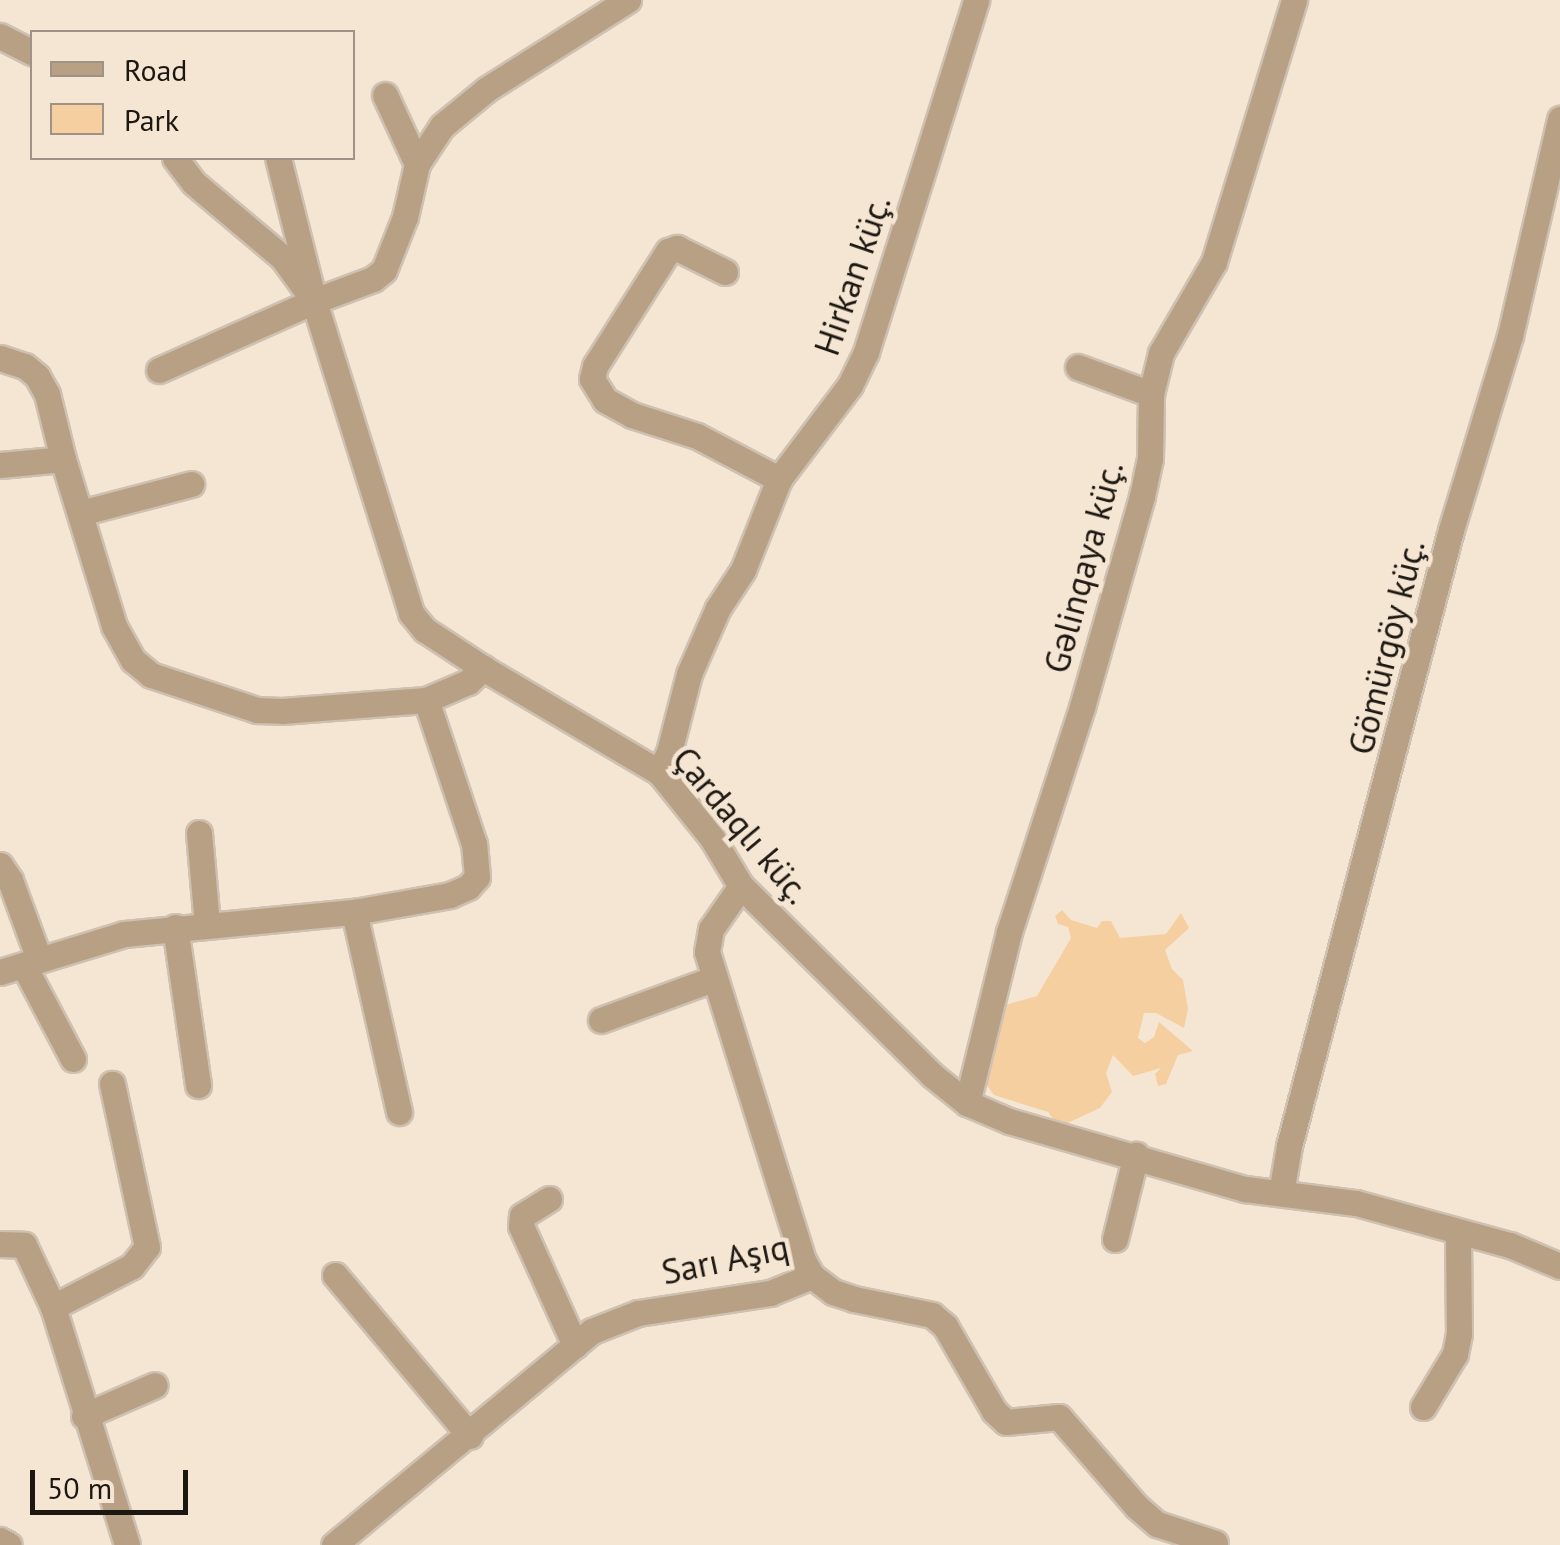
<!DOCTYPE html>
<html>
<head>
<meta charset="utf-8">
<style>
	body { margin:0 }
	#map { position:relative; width:1560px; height:1545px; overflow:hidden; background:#f5e6d4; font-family:"PT Sans",sans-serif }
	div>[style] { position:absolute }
	.green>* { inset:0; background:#f6cfa1 }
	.roads { filter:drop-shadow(2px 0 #cec1b1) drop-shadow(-2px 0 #cec1b1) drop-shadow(0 2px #cec1b1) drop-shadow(0 -2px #cec1b1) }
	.street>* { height:25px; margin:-12.5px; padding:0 12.5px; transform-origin:12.5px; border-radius:12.5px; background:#b8a085 }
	span { translate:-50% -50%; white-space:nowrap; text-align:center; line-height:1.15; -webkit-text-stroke:9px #f5e6d4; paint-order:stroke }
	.street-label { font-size:35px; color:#1c1710 }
	.legend { position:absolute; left:30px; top:30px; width:325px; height:130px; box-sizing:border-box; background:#f5e6d4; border:2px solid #9e9386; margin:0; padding:12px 18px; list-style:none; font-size:30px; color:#1c1710 }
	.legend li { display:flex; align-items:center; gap:20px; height:50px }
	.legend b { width:50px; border:2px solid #9e9386 }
	.scale { position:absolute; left:30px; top:1470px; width:158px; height:45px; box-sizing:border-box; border:5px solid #1c1710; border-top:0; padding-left:12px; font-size:30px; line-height:35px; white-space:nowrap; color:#1c1710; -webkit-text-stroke:8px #f5e6d4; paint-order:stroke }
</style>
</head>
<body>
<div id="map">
	<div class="green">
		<div style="clip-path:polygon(1062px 910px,1071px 920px,1097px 928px,1102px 921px,1111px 921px,1120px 938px,1166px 934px,1181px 913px,1189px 928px,1165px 950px,1172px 969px,1183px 980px,1188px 1009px,1184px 1028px,1156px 1013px,1144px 1013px,1138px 1038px,1145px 1043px,1154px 1037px,1159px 1022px,1193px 1051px,1178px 1055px,1166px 1084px,1158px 1086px,1155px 1074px,1161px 1068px,1133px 1076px,1113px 1055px,1106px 1073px,1112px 1092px,1100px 1108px,1059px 1127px,1048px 1112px,994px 1095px,985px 1083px,1005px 1005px,1037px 996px,1071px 938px,1068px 927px,1058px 924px,1055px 916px)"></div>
	</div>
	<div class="roads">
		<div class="street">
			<div style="left:0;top:36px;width:36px;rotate:27deg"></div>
			<div style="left:385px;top:95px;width:76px;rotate:65.1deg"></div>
			<div style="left:175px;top:158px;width:31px;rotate:53deg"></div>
			<div style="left:194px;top:183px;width:115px;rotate:40.1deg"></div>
			<div style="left:282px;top:257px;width:54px;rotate:54deg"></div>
			<div style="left:314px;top:301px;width:327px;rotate:72.7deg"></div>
			<div style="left:411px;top:613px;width:22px;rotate:51deg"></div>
			<div style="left:425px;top:630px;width:69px;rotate:33.2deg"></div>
			<div style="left:483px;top:668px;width:204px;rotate:30.6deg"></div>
			<div style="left:659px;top:772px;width:85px;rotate:51.2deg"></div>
			<div style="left:712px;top:838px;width:56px;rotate:58.9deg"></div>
			<div style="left:741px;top:886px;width:269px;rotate:44.7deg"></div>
			<div style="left:932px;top:1075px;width:45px;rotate:38.7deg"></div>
			<div style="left:967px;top:1103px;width:46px;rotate:23.2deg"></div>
			<div style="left:1009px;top:1121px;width:246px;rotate:16.1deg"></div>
			<div style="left:1245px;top:1189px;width:112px;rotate:7.2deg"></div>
			<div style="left:1356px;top:1203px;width:160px;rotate:15.3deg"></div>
			<div style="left:1510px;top:1245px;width:54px;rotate:22.8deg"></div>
			<div style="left:278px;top:158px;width:147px;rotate:75.9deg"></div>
			<div style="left:314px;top:301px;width:63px;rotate:-20.4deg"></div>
			<div style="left:373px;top:279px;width:14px;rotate:-39deg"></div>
			<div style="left:384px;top:270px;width:57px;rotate:-68.4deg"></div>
			<div style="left:405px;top:217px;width:54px;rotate:-77.2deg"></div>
			<div style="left:417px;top:164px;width:45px;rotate:-56.7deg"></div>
			<div style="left:442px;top:126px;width:58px;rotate:-39.4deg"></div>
			<div style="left:487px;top:89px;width:167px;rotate:-32.3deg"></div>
			<div style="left:725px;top:272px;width:54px;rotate:-153.4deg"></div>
			<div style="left:677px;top:248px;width:9px;rotate:162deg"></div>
			<div style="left:668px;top:251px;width:136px;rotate:122.4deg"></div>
			<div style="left:595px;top:366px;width:13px;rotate:103deg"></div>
			<div style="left:592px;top:379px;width:25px;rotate:58deg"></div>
			<div style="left:605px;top:400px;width:31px;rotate:29deg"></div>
			<div style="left:632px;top:415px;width:68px;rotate:17.9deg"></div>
			<div style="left:697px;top:436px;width:93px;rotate:27.7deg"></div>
			<div style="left:0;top:358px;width:26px;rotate:18deg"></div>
			<div style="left:25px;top:366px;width:16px;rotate:40deg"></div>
			<div style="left:37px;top:376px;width:21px;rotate:61deg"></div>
			<div style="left:47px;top:394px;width:67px;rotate:76.2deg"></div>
			<div style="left:1078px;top:367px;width:78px;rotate:20.3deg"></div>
			<div style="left:159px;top:370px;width:170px;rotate:-24deg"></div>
			<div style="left:0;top:465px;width:63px;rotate:-5.4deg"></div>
			<div style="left:63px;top:459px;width:175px;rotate:73deg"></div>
			<div style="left:114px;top:626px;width:39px;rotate:61deg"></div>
			<div style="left:133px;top:660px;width:23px;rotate:40deg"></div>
			<div style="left:151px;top:675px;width:112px;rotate:18.3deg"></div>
			<div style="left:257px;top:710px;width:25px;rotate:2deg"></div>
			<div style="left:282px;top:711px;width:144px;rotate:-4.4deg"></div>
			<div style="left:426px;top:700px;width:46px;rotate:-23.2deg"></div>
			<div style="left:468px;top:682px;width:21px;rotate:-43deg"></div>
			<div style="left:80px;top:513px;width:115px;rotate:-14.6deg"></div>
			<div style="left:659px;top:772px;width:22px;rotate:-63deg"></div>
			<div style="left:669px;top:752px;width:81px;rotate:-75.6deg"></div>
			<div style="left:689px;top:674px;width:72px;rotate:-66.3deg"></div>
			<div style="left:718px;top:608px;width:45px;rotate:-56.7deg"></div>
			<div style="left:743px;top:570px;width:98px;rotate:-68.4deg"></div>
			<div style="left:779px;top:479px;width:118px;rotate:-52.9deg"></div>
			<div style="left:850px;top:385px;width:37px;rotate:-64deg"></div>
			<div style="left:866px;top:352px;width:369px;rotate:-72.6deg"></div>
			<div style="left:199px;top:833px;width:92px;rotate:85deg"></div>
			<div style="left:0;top:865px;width:18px;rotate:56deg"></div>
			<div style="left:10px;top:880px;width:84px;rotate:69.8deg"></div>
			<div style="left:741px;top:886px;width:52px;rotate:124.9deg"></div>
			<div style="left:711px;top:929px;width:23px;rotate:100deg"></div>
			<div style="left:707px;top:952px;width:323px;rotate:72.7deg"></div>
			<div style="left:803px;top:1260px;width:18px;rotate:61deg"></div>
			<div style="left:354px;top:912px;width:97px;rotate:-10deg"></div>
			<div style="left:450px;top:895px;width:20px;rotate:-24deg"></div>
			<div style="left:468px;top:887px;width:13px;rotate:-48deg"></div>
			<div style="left:477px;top:877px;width:33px;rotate:-95deg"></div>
			<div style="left:474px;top:844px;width:152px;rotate:-108.4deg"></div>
			<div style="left:175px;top:927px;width:160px;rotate:81.7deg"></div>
			<div style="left:24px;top:966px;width:105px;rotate:62.2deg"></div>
			<div style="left:0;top:972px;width:130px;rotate:-17deg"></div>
			<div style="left:124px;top:934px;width:231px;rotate:-5.5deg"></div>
			<div style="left:354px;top:912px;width:205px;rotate:77.3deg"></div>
			<div style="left:601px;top:1020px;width:119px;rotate:-20.1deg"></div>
			<div style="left:967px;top:1103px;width:176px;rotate:-76.2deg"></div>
			<div style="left:1009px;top:932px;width:237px;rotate:-72deg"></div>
			<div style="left:1082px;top:707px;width:219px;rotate:-74.1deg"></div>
			<div style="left:1142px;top:496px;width:38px;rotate:-78deg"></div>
			<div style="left:1150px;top:459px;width:65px;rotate:-89.1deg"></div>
			<div style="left:1151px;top:394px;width:42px;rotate:-76.3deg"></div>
			<div style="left:1161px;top:353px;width:105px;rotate:-59.8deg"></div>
			<div style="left:1214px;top:262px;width:274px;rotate:-73deg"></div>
			<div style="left:1281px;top:1193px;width:48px;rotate:-80.3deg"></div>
			<div style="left:1289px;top:1146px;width:637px;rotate:-75.27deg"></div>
			<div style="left:1451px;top:530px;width:203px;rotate:-73.1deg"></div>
			<div style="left:1510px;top:336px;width:223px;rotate:-77deg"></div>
			<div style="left:549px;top:1199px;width:32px;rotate:148deg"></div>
			<div style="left:522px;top:1216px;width:10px;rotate:96deg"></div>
			<div style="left:521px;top:1226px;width:131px;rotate:65.6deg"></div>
			<div style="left:1115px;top:1239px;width:87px;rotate:-76deg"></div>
			<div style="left:0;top:1244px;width:24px;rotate:2deg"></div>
			<div style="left:24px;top:1245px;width:68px;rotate:64.9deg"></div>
			<div style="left:53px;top:1307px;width:249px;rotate:72.7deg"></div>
			<div style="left:335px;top:1275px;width:210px;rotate:50deg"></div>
			<div style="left:53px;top:1307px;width:89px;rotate:-27.4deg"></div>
			<div style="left:132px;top:1266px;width:24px;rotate:-52deg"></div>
			<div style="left:147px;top:1247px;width:167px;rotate:-102.1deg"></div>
			<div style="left:1423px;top:1407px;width:62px;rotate:-58.9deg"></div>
			<div style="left:1455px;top:1354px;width:20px;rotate:-79deg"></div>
			<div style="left:1459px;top:1334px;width:100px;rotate:-90.6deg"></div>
			<div style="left:84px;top:1416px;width:77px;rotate:-23.6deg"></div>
			<div style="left:0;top:1540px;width:10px;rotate:29deg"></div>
			<div style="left:334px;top:1545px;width:335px;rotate:-39.7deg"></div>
			<div style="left:592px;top:1331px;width:49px;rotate:-21.4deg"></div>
			<div style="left:638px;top:1313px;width:134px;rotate:-8.6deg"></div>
			<div style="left:770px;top:1293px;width:45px;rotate:-22deg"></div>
			<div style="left:812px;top:1276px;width:26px;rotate:37deg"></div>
			<div style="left:833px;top:1292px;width:22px;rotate:18deg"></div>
			<div style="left:854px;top:1299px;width:80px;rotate:11.6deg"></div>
			<div style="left:932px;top:1315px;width:17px;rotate:40deg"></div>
			<div style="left:945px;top:1326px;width:98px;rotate:60deg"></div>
			<div style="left:994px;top:1411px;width:16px;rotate:43deg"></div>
			<div style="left:1006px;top:1422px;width:53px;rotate:-5.4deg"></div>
			<div style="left:1059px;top:1417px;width:118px;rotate:49.1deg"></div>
			<div style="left:1136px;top:1506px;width:28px;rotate:41deg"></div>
			<div style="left:1157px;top:1524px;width:61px;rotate:18.1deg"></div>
		</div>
	</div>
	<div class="street-label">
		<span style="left:852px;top:275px;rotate:-71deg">Hirkan küç.</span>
		<span style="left:1083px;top:567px;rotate:-75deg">Gəlinqaya küç.</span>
		<span style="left:1386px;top:647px;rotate:-76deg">Gömürgöy küç.</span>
		<span style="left:742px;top:825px;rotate:50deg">Çardaqlı küç.</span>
		<span style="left:725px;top:1259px;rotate:-12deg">Sarı Aşıq</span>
	</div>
	<ul class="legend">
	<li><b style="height:12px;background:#b8a085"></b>Road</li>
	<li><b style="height:28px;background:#f6cfa1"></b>Park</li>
	</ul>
	<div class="scale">50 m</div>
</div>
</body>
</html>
